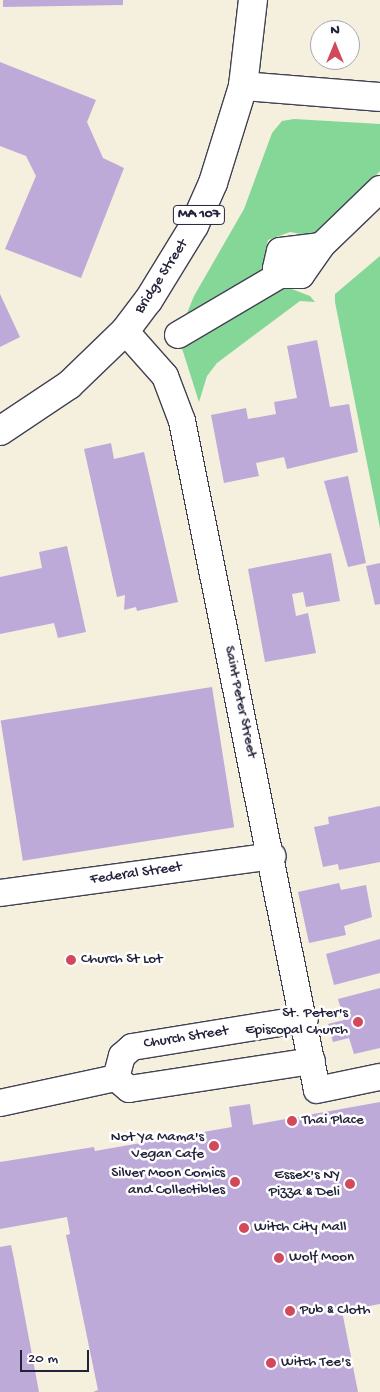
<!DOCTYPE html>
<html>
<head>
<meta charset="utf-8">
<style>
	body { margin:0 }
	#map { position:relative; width:380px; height:1392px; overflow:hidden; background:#f5efdd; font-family:"Gochi Hand",sans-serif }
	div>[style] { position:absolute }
	.green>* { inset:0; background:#85d798 }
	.building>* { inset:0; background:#bdaad9; transform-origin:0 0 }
	.roads { filter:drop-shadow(1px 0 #424153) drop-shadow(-1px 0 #424153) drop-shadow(0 1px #424153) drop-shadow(0 -1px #424153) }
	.minor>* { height:26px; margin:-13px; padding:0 13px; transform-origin:13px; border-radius:13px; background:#fff }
	.major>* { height:28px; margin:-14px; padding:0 14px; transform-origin:14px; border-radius:14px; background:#fff }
	.highway>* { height:28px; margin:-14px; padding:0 14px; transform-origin:14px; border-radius:14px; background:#fff }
	.dots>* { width:14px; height:14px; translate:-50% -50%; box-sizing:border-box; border:2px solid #fff; border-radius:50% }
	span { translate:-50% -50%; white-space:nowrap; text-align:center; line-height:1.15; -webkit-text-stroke:5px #fff; paint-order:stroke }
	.shield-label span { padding:1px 4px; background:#fff; border:1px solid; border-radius:4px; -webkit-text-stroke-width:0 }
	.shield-label { font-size:14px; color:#22223b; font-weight:700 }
	.street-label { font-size:15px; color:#22223b }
	.poi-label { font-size:15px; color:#22223b }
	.left { translate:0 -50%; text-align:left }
	.right { translate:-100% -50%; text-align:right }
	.north { position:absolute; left:310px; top:20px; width:50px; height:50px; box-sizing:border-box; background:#fff; border:1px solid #a7a7b1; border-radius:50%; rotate:0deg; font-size:14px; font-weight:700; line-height:20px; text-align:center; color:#22223b }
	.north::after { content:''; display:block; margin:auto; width:18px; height:22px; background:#d1495b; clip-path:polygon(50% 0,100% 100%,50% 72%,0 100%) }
	.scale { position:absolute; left:20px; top:1350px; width:69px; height:22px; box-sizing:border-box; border:2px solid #22223b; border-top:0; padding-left:6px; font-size:15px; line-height:18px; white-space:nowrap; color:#22223b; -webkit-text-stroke:4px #fff; paint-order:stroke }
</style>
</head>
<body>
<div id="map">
	<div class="green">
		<div style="clip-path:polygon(294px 119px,380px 124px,380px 171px,318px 237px,290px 232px,268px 240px,263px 264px,269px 281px,178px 335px,194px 296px,244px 209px,272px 133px,282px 121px)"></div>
		<div style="clip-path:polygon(380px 256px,380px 528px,335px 302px,335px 294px)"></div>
		<div style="clip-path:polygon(276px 283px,310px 296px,315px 302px,300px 301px,217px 363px,207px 376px,199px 402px,179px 339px)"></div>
	</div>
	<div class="building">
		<div style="clip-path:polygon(3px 0,123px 0,123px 5px,3px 7px)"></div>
		<div style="clip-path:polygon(0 62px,96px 100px,87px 122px,103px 158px,124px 168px,81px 278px,5px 249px,36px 176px,26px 156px,0 146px)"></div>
		<div style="clip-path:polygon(0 294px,20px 337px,0 347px)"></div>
		<div style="clip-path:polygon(317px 340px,330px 407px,349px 404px,358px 452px,287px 469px,284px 457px,256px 463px,259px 476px,224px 483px,211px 415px,246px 408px,248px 419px,276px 414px,274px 402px,297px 398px,287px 346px)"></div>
		<div style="clip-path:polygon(111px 443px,114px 459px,144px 452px,178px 602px,137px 611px,136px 607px,124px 610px,125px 595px,117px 597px,84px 449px)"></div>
		<div style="clip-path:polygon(348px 476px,366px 563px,348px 567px,324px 481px)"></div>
		<div style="clip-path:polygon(67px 546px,86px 632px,58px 638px,54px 623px,0 634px,0 577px,42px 568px,39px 552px)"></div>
		<div style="clip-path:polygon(331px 553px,340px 601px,306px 607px,303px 592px,292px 594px,296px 616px,308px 613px,316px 653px,265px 662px,248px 569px)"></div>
		<div style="clip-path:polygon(380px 563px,380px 604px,375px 605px,366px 566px)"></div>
		<div style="left:212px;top:687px;width:142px;height:214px;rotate:81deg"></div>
		<div style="clip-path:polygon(380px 806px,380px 862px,339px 870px,338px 864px,323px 867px,314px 827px,329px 824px,328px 817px)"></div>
		<div style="clip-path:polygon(339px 883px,341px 890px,366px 885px,372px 917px,344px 926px,346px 935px,309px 943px,298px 892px)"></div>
		<div style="clip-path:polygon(380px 939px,380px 973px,334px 985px,326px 954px)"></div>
		<div style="clip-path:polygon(380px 988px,380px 1048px,354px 1054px,349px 1038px,333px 1042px,328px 1024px,344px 1020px,338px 999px)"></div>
		<div style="clip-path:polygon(380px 1102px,380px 1304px,342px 1311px,358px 1392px,93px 1392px,98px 1390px,66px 1235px,70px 1234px,67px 1217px,0 1229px,0 1162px,94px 1147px,95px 1151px,232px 1127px,229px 1107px,250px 1104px,253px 1125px)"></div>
		<div style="clip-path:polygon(11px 1245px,14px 1259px,39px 1392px,0 1392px,0 1247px)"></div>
	</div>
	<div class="roads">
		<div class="minor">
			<div style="left:321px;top:246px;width:41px;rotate:173deg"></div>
			<div style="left:280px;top:251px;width:18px;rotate:103deg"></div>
			<div style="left:276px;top:269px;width:7px;rotate:56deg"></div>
			<div style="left:280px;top:275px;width:21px"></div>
			<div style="left:301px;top:275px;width:35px;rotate:-55deg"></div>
			<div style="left:321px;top:246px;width:82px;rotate:-44deg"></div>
			<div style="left:125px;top:331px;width:60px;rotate:48.4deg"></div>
			<div style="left:165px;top:376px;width:48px;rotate:69.3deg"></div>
			<div style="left:182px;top:421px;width:682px;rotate:78.59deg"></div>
			<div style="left:317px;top:1090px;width:64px;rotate:-11.7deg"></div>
			<div style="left:178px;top:335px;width:118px;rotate:-30.5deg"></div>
			<div style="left:0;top:893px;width:275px;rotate:-7.7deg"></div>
			<div style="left:116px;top:1078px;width:23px;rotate:-75deg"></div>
			<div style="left:122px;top:1056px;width:13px;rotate:-42deg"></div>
			<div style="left:132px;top:1047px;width:175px;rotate:-9.2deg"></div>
			<div style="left:0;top:1103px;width:119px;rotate:-12.2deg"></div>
			<div style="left:116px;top:1078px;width:17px;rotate:40deg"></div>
			<div style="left:129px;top:1089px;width:185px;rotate:-8.7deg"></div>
		</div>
		<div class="major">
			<div style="left:243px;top:86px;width:87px;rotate:-83.4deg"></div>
		</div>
		<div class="highway">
			<div style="left:0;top:431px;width:83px;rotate:-33.7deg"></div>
			<div style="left:69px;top:385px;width:78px;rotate:-44deg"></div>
			<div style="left:125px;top:331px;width:38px;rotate:-53deg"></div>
			<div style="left:148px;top:301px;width:88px;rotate:-58.5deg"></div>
			<div style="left:194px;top:226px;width:47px;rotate:-66.2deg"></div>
			<div style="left:213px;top:183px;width:102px;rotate:-72.8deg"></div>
			<div style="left:243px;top:86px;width:137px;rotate:4.6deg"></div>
		</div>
	</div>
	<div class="dots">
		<div style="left:71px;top:960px;background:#d1495b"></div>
		<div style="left:358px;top:1022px;background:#d1495b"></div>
		<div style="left:292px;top:1121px;background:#d1495b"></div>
		<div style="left:214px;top:1146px;background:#d1495b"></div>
		<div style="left:235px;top:1182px;background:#d1495b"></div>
		<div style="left:350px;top:1184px;background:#d1495b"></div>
		<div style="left:244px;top:1228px;background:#d1495b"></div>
		<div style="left:279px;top:1258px;background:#d1495b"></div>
		<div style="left:290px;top:1311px;background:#d1495b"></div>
		<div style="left:271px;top:1363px;background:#d1495b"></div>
	</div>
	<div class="shield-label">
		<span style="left:199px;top:215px">MA 107</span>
	</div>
	<div class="street-label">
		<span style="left:162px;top:277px;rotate:-57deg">Bridge Street</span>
		<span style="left:240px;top:702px;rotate:78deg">Saint Peter Street</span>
		<span style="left:136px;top:874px;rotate:-8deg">Federal Street</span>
		<span style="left:186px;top:1038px;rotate:-9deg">Church Street</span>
	</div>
	<div class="poi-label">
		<span class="left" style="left:81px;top:960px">Church St Lot</span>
		<span class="right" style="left:348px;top:1022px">St. Peter's<br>Episcopal Church</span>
		<span class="left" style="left:302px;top:1121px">Thai Place</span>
		<span class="right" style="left:204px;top:1146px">Not Ya Mama's<br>Vegan Cafe</span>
		<span class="right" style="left:225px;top:1182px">Silver Moon Comics<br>and Collectibles</span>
		<span class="right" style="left:340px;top:1184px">Essex's NY<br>Pizza &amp; Deli</span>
		<span class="left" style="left:254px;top:1228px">Witch City Mall</span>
		<span class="left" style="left:289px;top:1258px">Wolf Moon</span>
		<span class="left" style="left:300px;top:1311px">Pub &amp; Cloth</span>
		<span class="left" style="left:281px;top:1363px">Witch Tee's</span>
	</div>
	<div class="north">N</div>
	<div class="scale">20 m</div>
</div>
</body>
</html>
